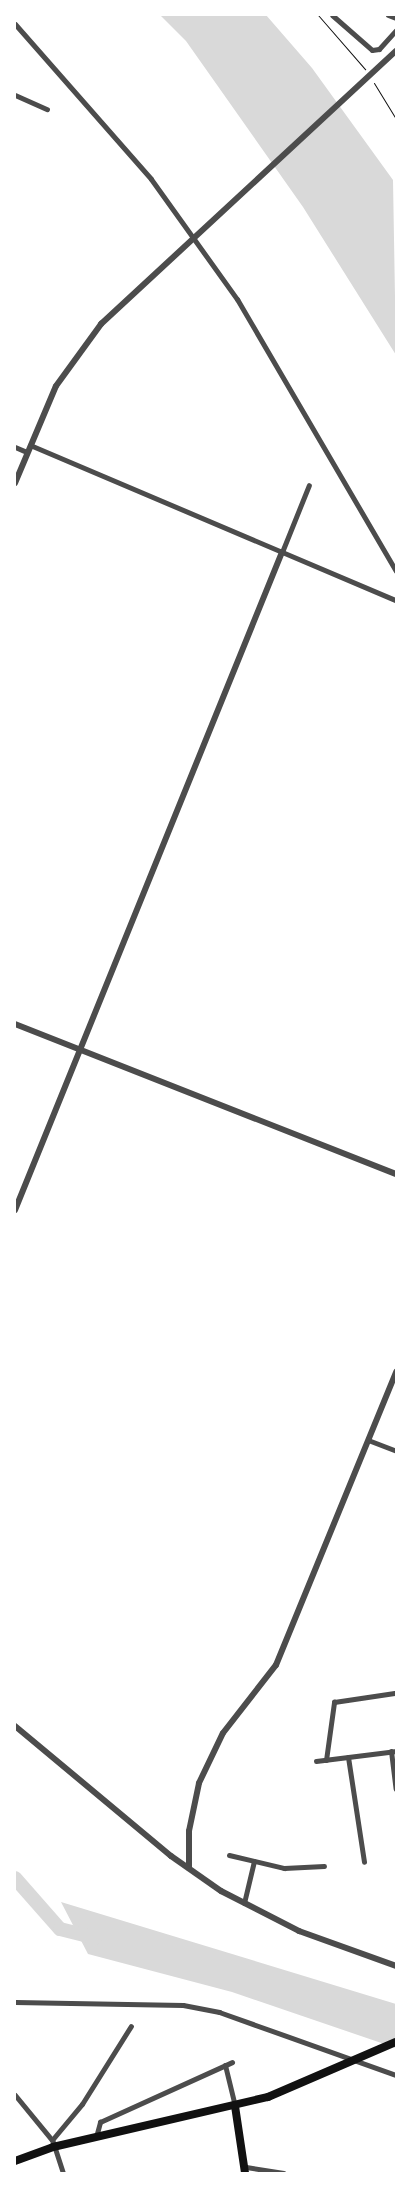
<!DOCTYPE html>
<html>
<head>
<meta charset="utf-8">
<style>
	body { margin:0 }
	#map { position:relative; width:411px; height:2188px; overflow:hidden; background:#fff; font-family:"Titillium Web",sans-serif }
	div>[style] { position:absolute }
	.water>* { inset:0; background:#d9d9d9 }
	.river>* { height:14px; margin:-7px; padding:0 7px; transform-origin:7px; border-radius:7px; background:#d9d9d9 }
	.path>* { height:1px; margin:-0.5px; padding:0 0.5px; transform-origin:0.5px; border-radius:0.5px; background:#111 }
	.minor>* { height:5px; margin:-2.5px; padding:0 2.5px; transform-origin:2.5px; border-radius:2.5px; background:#4c4c4c }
	.tertiary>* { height:6px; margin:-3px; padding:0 3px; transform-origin:3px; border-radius:3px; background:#4c4c4c }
	.primary>* { height:8px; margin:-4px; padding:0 4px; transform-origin:4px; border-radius:4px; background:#111 }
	span { translate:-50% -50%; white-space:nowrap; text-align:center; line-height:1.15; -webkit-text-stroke:4.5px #fff; paint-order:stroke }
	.frame { position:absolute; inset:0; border:16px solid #fff; pointer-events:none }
</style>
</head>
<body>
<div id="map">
	<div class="water">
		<div style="clip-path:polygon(160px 15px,266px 15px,312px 68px,393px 180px,396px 355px,303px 207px,186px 41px)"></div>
		<div style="clip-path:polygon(61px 1902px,396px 2004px,396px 2048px,232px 1992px,88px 1954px)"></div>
	</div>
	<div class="river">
		<div style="left:15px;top:1878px;width:68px;rotate:48.6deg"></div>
		<div style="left:60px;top:1929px;width:36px;rotate:14deg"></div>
	</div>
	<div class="path">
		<div style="left:318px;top:15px;width:72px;rotate:49deg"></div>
		<div style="left:374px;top:83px;width:42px;rotate:58.6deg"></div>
	</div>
	<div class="minor">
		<div style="left:332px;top:15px;width:53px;rotate:41.2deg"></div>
		<div style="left:372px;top:50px;width:7px;rotate:-8deg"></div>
		<div style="left:379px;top:49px;width:25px;rotate:-48deg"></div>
		<div style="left:388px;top:15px;width:9px;rotate:21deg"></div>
		<div style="left:15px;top:24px;width:206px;rotate:48.7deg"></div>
		<div style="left:151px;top:179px;width:148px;rotate:54.4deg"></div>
		<div style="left:237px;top:299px;width:315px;rotate:59.7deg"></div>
		<div style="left:15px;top:95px;width:35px;rotate:24deg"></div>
		<div style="left:30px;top:445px;width:397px;rotate:23deg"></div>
		<div style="left:15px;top:447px;width:13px;rotate:23deg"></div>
		<div style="left:282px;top:552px;width:72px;rotate:-68.1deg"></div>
		<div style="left:368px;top:1440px;width:30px;rotate:21deg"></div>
		<div style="left:391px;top:1751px;width:38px;rotate:83deg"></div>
		<div style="left:348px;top:1757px;width:106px;rotate:81.3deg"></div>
		<div style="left:326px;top:1760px;width:59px;rotate:-82.1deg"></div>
		<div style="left:334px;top:1702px;width:61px;rotate:-8.5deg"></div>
		<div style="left:316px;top:1761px;width:81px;rotate:-7.1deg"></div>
		<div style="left:229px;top:1855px;width:57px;rotate:13.3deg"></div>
		<div style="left:284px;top:1868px;width:40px;rotate:-2.9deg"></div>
		<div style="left:244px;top:1903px;width:43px;rotate:-76.6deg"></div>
		<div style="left:15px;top:2002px;width:168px;rotate:1deg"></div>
		<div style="left:183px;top:2005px;width:37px;rotate:11deg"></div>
		<div style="left:219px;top:2012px;width:188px;rotate:19.6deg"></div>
		<div style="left:225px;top:2065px;width:42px;rotate:76.3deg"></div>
		<div style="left:15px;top:2095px;width:58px;rotate:50.6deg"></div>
		<div style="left:96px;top:2137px;width:16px;rotate:-75deg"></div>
		<div style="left:100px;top:2122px;width:145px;rotate:-24.4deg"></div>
		<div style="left:246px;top:2167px;width:38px;rotate:9deg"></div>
		<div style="left:63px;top:2173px;width:35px;rotate:-108deg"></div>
		<div style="left:52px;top:2140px;width:47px;rotate:-50.2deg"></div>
		<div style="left:82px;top:2104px;width:92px;rotate:-57.9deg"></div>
	</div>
	<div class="tertiary">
		<div style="left:15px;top:483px;width:105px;rotate:-67.1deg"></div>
		<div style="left:56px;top:386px;width:77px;rotate:-54deg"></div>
		<div style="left:101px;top:324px;width:402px;rotate:-42.8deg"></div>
		<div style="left:15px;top:1024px;width:409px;rotate:21.5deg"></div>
		<div style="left:15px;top:1210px;width:710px;rotate:-67.91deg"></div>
		<div style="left:15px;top:1726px;width:203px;rotate:39.8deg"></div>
		<div style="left:171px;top:1856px;width:61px;rotate:35deg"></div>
		<div style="left:221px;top:1891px;width:88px;rotate:27.1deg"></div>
		<div style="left:299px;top:1931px;width:103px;rotate:19.8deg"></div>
		<div style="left:189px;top:1868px;width:37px;rotate:-90deg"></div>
		<div style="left:189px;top:1831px;width:49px;rotate:-78.2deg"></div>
		<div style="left:199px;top:1783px;width:55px;rotate:-64.4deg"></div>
		<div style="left:223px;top:1733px;width:86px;rotate:-52.1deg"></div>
		<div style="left:276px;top:1665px;width:317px;rotate:-67.7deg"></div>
	</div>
	<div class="primary">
		<div style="left:235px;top:2106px;width:68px;rotate:81.5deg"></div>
		<div style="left:15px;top:2161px;width:40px;rotate:-20.2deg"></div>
		<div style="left:53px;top:2147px;width:221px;rotate:-13.1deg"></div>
		<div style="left:268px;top:2097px;width:139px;rotate:-23.3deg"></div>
	</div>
	<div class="frame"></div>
</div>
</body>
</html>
